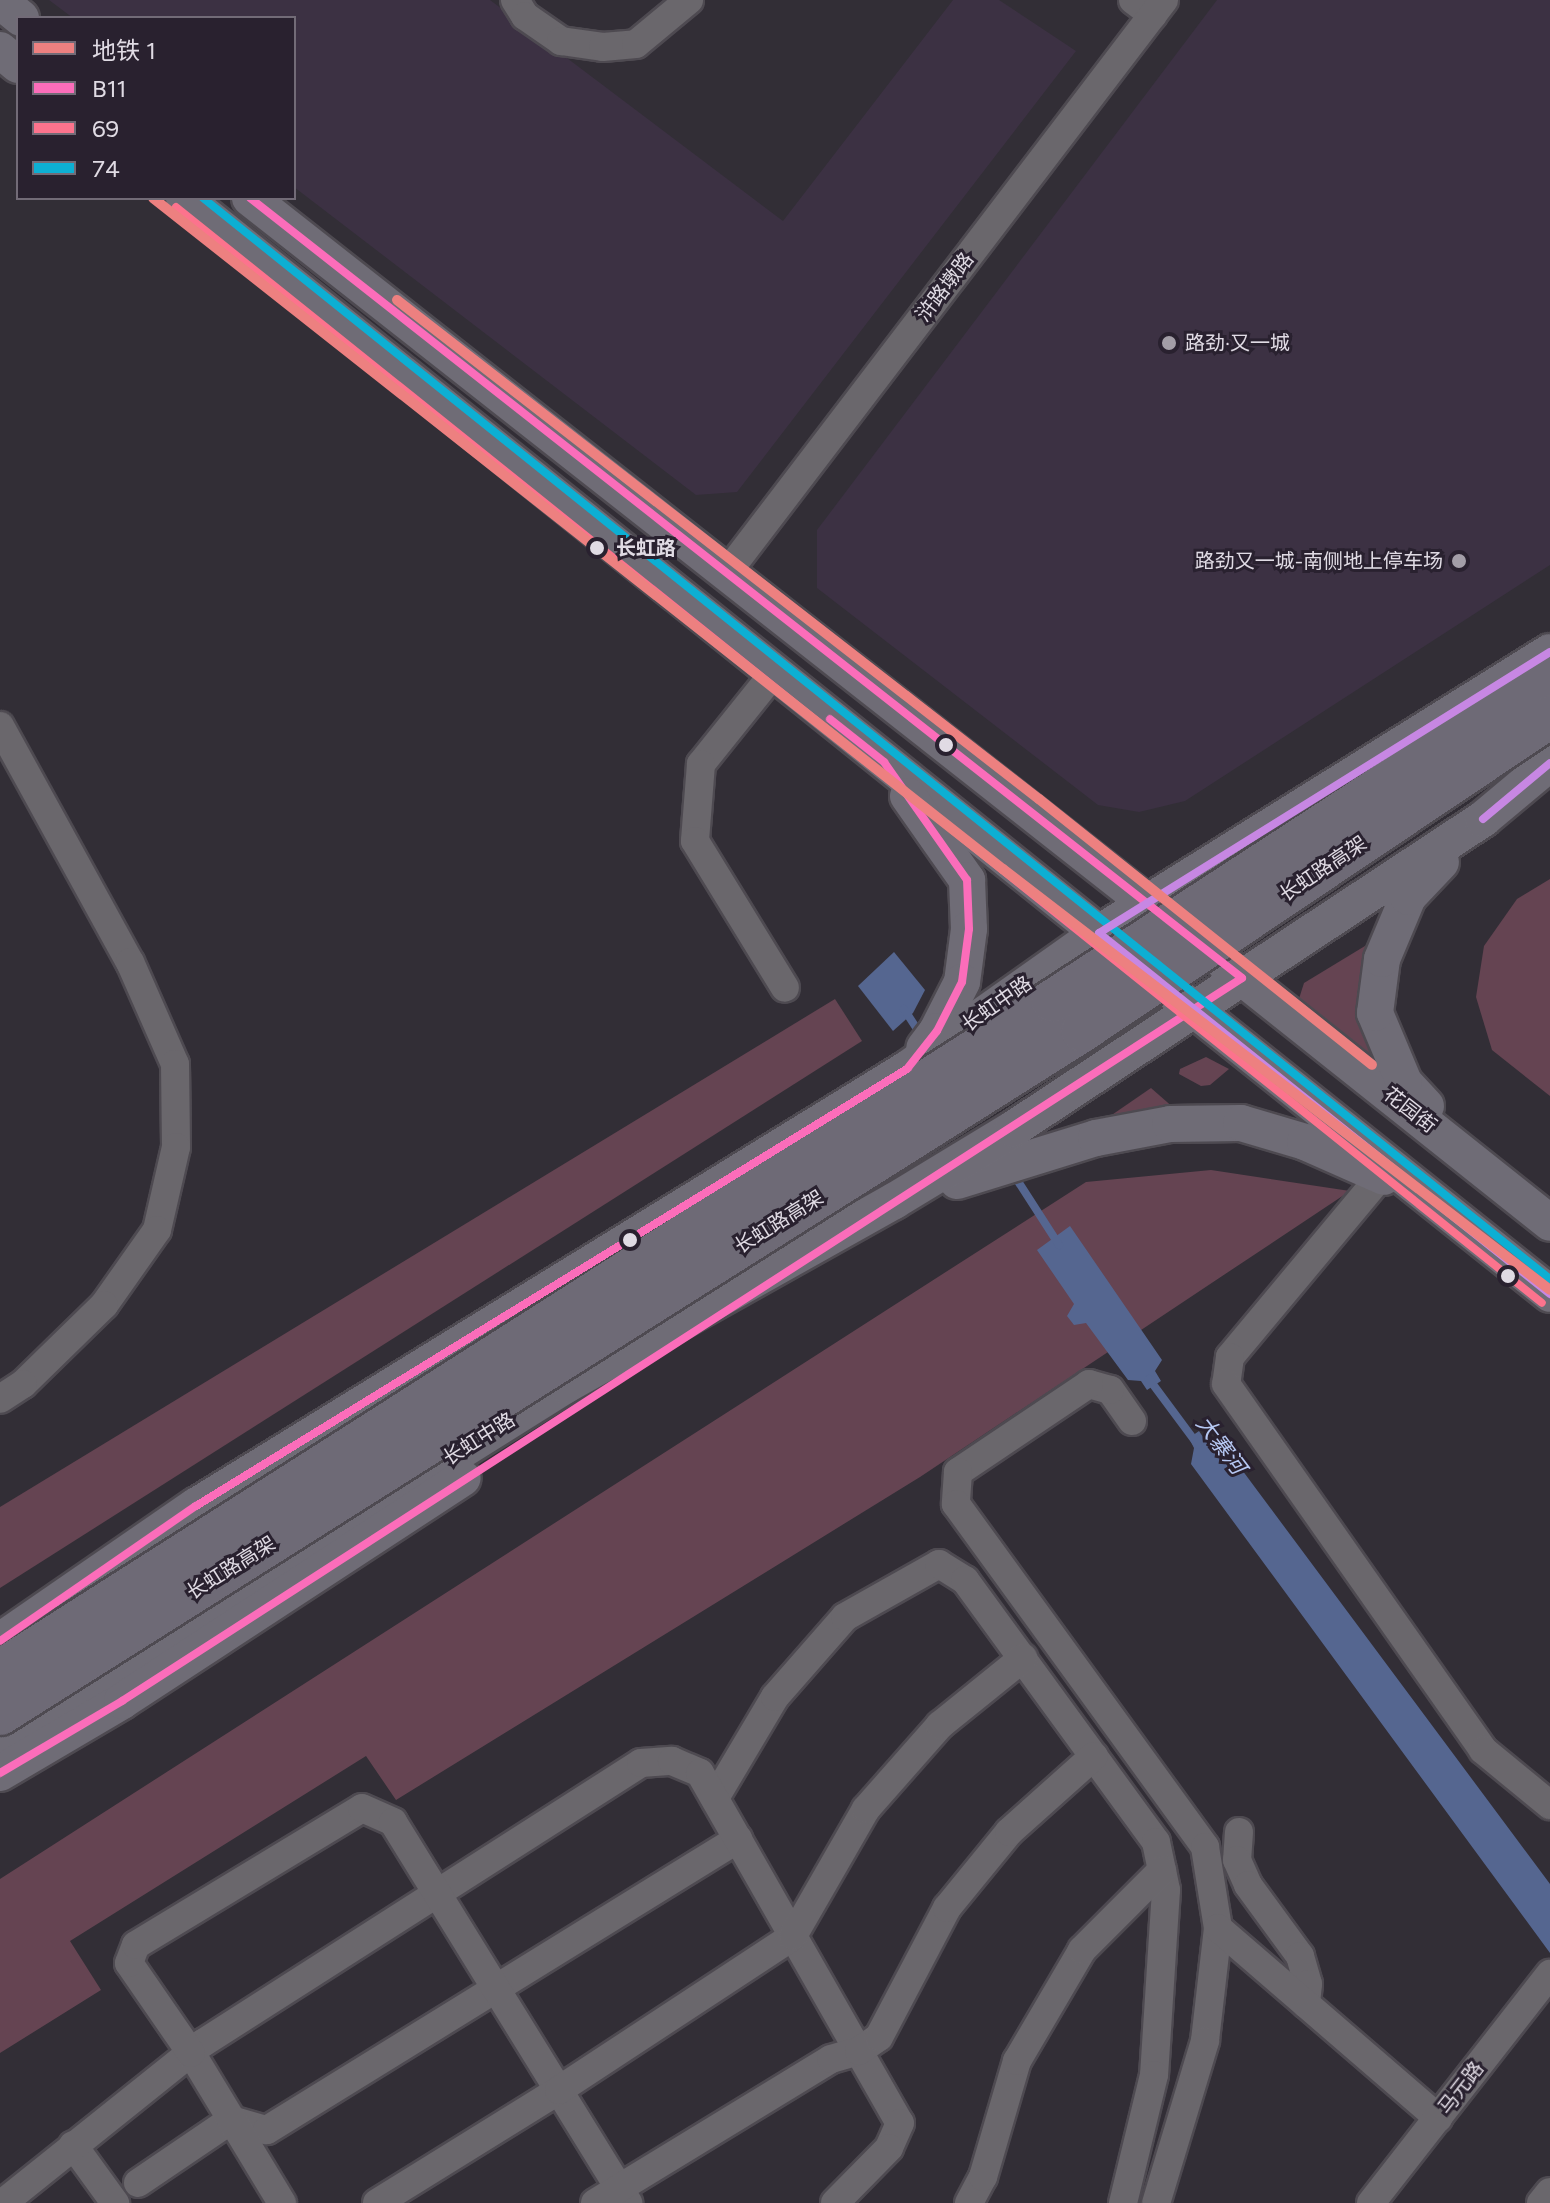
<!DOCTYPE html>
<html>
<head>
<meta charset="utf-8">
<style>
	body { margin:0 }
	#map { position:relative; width:1550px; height:2203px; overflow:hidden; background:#322e36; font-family:Figtree,"Noto Sans SC",sans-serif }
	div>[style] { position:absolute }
	.built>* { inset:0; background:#3c3143 }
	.green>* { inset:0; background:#654452 }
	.water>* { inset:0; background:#556690 }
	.stream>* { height:8px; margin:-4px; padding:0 4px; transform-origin:4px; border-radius:4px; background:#556690 }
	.roads { filter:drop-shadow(2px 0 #4e4a51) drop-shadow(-2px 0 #4e4a51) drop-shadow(0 2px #4e4a51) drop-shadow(0 -2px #4e4a51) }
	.minor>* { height:28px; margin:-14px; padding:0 14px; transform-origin:14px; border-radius:14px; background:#6a676c }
	.major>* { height:36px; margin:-18px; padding:0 18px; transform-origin:18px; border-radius:18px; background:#6f6c76 }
	.bridges { filter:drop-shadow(2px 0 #4e4a51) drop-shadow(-2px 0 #4e4a51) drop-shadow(0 2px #4e4a51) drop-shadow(0 -2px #4e4a51) }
	.highway-bridge>* { height:42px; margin:-21px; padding:0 21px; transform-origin:21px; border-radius:21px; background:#6e6a76 }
	.bus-1>* { height:8px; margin:-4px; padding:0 4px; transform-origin:4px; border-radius:4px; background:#fb6dba }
	.bus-2>* { height:8px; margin:-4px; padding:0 4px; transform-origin:4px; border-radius:4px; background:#fc738d }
	.bus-3>* { height:8px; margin:-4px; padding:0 4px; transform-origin:4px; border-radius:4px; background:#0dafd3 }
	.bus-4>* { height:8px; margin:-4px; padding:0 4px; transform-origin:4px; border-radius:4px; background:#c787e3 }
	.metro-1>* { height:10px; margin:-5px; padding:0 5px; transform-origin:5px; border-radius:5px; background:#ed8080 }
	.dots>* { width:22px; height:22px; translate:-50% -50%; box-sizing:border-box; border:4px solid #29212f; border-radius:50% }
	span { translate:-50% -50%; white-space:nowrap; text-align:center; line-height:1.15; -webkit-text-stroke:6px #29212f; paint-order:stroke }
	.street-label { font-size:20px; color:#e0dbe4 }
	.poi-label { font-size:20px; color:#e0dbe4 }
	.left { translate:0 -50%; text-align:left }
	.right { translate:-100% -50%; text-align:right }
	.stop-label { font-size:20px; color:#e0dbe4; font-weight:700 }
	.water-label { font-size:22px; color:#b6c8f3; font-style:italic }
	.legend { position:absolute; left:16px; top:16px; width:280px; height:184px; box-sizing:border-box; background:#29212f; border:2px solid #726b77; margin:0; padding:10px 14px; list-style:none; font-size:24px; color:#e0dbe4 }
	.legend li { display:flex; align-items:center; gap:16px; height:40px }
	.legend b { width:40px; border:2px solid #726b77 }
</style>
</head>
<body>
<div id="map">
	<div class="built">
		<div style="clip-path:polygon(49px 0,490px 0,783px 221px,953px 0,999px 0,1076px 51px,737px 492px,696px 495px,294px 187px,294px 18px,73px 18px)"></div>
		<div style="clip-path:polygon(1217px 0,1550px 0,1550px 565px,1185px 801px,1139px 812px,1098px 805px,817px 588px,817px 530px)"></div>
	</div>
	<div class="green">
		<div style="clip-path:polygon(1550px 879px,1550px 1096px,1492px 1050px,1476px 997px,1484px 946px,1517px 899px)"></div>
		<div style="clip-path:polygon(1388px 932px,1384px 1060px,1373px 1071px,1296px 1008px,1304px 983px)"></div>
		<div style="clip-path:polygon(835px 999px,862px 1041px,0 1588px,0 1507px)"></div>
		<div style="clip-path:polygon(1206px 1057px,1229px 1069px,1210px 1085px,1201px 1086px,1179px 1074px,1180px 1069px)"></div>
		<div style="clip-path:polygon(1151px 1088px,1175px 1109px,1103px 1121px)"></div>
		<div style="clip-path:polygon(1211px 1170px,1350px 1191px,920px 1477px,396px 1800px,366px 1756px,70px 1941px,101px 1990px,0 2053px,0 1879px,1086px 1182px)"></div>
	</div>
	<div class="water">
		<div style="clip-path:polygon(894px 952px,925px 990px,913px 1013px,893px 1031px,858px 986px)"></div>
		<div style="clip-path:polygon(1070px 1226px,1162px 1360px,1155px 1371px,1161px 1381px,1147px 1390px,1141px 1381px,1128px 1380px,1086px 1323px,1074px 1325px,1067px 1316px,1074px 1304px,1037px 1250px)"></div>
		<div style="clip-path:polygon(1199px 1431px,1205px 1440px,1222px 1443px,1550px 1884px,1550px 1953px,1191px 1464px,1194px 1448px,1189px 1438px)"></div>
	</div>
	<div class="stream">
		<div style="left:904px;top:1009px;width:35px;rotate:57deg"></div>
		<div style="left:1012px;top:1172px;width:87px;rotate:57.2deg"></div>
		<div style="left:1149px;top:1379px;width:82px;rotate:53.4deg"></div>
	</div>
	<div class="roads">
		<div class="minor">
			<div style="left:515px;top:0;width:19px;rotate:58deg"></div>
			<div style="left:525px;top:16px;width:44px;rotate:34.8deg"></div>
			<div style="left:561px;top:41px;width:42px;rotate:8.1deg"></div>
			<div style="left:603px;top:47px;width:33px;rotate:-5deg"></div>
			<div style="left:636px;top:44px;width:69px;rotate:-39.7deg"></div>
			<div style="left:1133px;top:0;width:25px;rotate:37deg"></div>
			<div style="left:726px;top:574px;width:722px;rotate:-52.65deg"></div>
			<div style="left:774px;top:673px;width:117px;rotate:128.7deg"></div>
			<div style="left:701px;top:764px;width:77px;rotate:94.5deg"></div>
			<div style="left:695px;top:841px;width:172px;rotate:58.5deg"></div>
			<div style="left:0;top:726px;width:269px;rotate:61.2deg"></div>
			<div style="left:130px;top:962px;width:111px;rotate:66.2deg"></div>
			<div style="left:175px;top:1064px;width:83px;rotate:89.3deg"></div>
			<div style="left:176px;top:1147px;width:85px;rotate:102.9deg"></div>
			<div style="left:157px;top:1230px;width:92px;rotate:125.2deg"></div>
			<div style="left:104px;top:1305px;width:113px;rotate:135.7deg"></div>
			<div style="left:23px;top:1384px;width:27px;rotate:147deg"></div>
			<div style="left:1390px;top:1165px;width:250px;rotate:129.8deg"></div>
			<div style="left:1230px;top:1357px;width:27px;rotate:98deg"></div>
			<div style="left:1226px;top:1384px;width:447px;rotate:54.9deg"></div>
			<div style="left:1483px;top:1750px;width:87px;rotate:39.4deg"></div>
			<div style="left:1132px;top:1421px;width:38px;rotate:-125deg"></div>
			<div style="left:1110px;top:1390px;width:22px;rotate:-164deg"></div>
			<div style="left:1089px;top:1384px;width:158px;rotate:146.1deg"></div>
			<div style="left:958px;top:1472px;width:32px;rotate:94deg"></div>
			<div style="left:956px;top:1504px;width:424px;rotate:54deg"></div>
			<div style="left:1205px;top:1847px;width:82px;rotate:80.9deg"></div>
			<div style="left:1218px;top:1928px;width:114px;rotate:96.6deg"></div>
			<div style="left:1205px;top:2041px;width:169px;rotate:106.8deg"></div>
			<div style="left:715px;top:1798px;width:117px;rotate:-59.3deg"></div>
			<div style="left:775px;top:1697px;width:106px;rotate:-48.8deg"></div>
			<div style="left:845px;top:1617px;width:108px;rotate:-29.4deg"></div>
			<div style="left:939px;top:1564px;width:31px;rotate:32deg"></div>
			<div style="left:965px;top:1580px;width:324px;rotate:53.9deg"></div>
			<div style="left:1156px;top:1842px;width:49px;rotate:78.2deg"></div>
			<div style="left:1166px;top:1890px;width:185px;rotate:93.7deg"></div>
			<div style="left:1154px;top:2075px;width:132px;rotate:103.6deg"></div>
			<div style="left:1239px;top:1832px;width:28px;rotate:94deg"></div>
			<div style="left:1237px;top:1860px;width:27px;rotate:66deg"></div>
			<div style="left:1248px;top:1885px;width:88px;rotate:53.8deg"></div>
			<div style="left:1300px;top:1956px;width:29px;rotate:74deg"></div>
			<div style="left:1308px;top:1984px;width:20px;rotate:96deg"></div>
			<div style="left:1218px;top:1928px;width:291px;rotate:40.8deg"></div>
			<div style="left:73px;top:2145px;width:72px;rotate:54.1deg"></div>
			<div style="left:138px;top:2183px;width:112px;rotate:-34.1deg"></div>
			<div style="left:231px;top:2120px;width:37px;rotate:16deg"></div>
			<div style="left:267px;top:2130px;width:554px;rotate:-31.71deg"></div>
			<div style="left:3px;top:2203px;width:256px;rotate:-38.7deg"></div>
			<div style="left:203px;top:2043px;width:520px;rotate:-32.59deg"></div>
			<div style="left:641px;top:1763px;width:31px;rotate:-4deg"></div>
			<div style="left:672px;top:1761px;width:30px;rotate:23deg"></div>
			<div style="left:700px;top:1773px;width:403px;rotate:60.3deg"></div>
			<div style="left:900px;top:2123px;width:27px;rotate:114deg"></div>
			<div style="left:889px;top:2148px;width:77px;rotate:134.5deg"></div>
			<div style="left:282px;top:2203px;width:175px;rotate:-121.2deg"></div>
			<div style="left:191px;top:2053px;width:109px;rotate:-124.6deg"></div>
			<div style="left:129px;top:1963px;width:19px;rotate:-69deg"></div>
			<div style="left:136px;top:1945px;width:264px;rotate:-31.2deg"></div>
			<div style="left:362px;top:1808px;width:34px;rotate:24deg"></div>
			<div style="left:393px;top:1822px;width:448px;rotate:58.3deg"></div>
			<div style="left:377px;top:2203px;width:214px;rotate:-31.8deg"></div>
			<div style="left:559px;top:2090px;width:280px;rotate:-33.3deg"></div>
			<div style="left:793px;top:1936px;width:146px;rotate:-60.1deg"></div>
			<div style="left:866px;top:1809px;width:112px;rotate:-48.6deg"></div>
			<div style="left:940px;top:1725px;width:107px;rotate:-38.9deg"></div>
			<div style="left:595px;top:2203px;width:276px;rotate:-31.4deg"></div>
			<div style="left:831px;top:2059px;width:29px;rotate:-16deg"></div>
			<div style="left:859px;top:2051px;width:24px;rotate:-35deg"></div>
			<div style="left:879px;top:2037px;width:146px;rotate:-62.2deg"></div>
			<div style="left:947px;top:1908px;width:98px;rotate:-50.8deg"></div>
			<div style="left:1009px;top:1832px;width:114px;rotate:-41.8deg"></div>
			<div style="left:969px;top:2203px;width:30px;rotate:-62deg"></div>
			<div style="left:983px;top:2177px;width:121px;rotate:-73.7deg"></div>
			<div style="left:1017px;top:2061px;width:129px;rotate:-59.6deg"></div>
			<div style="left:1082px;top:1950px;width:113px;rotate:-45deg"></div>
			<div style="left:1371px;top:2203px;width:291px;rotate:-52deg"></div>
			<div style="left:1541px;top:2203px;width:14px;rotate:-51deg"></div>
		</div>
		<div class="major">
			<div style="left:0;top:1px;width:27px;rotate:39deg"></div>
			<div style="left:0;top:50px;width:23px;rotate:40deg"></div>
			<div style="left:184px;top:198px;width:1194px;rotate:38.78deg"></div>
			<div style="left:250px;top:198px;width:1162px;rotate:38.18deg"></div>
			<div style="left:908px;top:796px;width:103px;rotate:54.9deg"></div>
			<div style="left:967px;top:880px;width:49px;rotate:87.7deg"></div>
			<div style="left:969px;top:929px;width:53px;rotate:97.5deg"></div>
			<div style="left:962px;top:982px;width:55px;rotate:117deg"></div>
			<div style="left:937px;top:1031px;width:21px;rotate:127deg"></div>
			<div style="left:1226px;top:965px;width:414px;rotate:38.5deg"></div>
			<div style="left:1176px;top:995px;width:479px;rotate:38.6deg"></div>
			<div style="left:1426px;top:1106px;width:33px;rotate:-133deg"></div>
			<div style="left:1404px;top:1082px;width:75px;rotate:-112.8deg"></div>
			<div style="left:1375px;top:1013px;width:54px;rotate:-82.6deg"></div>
			<div style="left:1382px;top:959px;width:67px;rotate:-67.2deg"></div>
			<div style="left:1408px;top:897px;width:48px;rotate:-46.7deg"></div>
			<div style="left:957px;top:1181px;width:145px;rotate:-17.2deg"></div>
			<div style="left:1096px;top:1138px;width:75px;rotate:-10.7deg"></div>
			<div style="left:1170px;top:1124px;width:71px;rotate:-0.8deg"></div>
			<div style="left:1241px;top:1123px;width:67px;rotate:16.5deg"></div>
			<div style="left:1305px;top:1142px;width:86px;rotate:23.9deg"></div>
			<div style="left:0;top:1641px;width:238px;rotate:-34.6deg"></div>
			<div style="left:196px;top:1506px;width:835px;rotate:-31.58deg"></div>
			<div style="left:907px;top:1069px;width:235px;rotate:-35.3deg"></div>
			<div style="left:1099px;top:933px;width:531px;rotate:-31.93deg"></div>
			<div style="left:0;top:1739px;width:668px;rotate:-32.02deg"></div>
			<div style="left:566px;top:1385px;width:376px;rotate:-29.3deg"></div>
			<div style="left:894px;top:1201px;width:139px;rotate:-31.2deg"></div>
			<div style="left:1013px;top:1129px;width:563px;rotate:-33.41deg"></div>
			<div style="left:1483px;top:819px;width:87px;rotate:-39.9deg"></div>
			<div style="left:0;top:1773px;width:142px;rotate:-30.5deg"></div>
			<div style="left:122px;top:1701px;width:407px;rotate:-33.2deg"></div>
		</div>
	</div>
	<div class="bridges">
		<div class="highway-bridge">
			<div style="left:0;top:1671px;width:1247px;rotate:-32.49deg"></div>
			<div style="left:1052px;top:1001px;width:594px;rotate:-33.05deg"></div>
			<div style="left:0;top:1714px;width:1280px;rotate:-32.26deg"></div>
			<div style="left:1082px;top:1031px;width:564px;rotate:-33.86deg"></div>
		</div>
	</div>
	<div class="bus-1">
		<div style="left:0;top:1641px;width:238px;rotate:-34.6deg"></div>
		<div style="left:196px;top:1506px;width:835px;rotate:-31.58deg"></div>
		<div style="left:907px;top:1069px;width:48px;rotate:-51.7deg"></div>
		<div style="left:937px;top:1031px;width:55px;rotate:-63deg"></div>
		<div style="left:962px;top:982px;width:53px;rotate:-82.5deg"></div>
		<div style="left:969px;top:929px;width:49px;rotate:-92.3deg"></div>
		<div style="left:967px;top:880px;width:144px;rotate:-125.1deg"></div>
		<div style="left:884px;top:762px;width:69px;rotate:-141.5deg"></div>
		<div style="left:0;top:1773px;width:142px;rotate:-30.5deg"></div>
		<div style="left:122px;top:1701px;width:1333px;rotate:-32.84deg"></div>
		<div style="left:1242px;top:978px;width:1262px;rotate:-141.82deg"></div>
	</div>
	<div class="bus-2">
		<div style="left:176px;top:207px;width:1751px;rotate:38.74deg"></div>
	</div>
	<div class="bus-3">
		<div style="left:203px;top:198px;width:1727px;rotate:38.75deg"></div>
	</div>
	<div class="bus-4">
		<div style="left:1550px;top:652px;width:531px;rotate:148.07deg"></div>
		<div style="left:1099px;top:933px;width:578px;rotate:38.68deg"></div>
		<div style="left:1483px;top:819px;width:87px;rotate:-39.9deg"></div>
	</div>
	<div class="metro-1">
		<div style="left:153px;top:198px;width:1083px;rotate:38.29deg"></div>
		<div style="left:1003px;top:869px;width:690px;rotate:37.58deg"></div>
		<div style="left:397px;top:300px;width:813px;rotate:37.86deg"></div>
		<div style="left:1039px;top:799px;width:426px;rotate:38.6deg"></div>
	</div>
	<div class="dots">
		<div style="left:1169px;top:343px;background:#a39ea7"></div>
		<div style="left:597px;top:548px;background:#e0dbe4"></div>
		<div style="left:1459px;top:561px;background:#a39ea7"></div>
		<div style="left:946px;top:745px;background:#e0dbe4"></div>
		<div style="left:630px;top:1240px;background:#e0dbe4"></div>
		<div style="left:1508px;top:1276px;background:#e0dbe4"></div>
	</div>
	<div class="street-label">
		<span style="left:945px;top:287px;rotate:-53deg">浒路墩路</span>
		<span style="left:1323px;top:869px;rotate:-34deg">长虹路高架</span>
		<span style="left:997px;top:1004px;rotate:-35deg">长虹中路</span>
		<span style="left:1410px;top:1110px;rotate:38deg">花园街</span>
		<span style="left:779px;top:1222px;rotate:-32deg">长虹路高架</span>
		<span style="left:479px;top:1439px;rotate:-32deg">长虹中路</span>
		<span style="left:231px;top:1568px;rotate:-32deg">长虹路高架</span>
		<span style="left:1461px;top:2088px;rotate:-52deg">马元路</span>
	</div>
	<div class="poi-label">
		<span class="left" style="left:1185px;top:343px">路劲·又一城</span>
		<span class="right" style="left:1443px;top:561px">路劲又一城-南侧地上停车场</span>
	</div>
	<div class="stop-label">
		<span class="left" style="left:616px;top:548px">长虹路</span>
	</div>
	<div class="water-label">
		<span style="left:1221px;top:1445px;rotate:53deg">大寨河</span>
	</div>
	<ul class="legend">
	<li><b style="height:10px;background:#ed8080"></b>地铁 1</li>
	<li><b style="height:10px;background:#fb6dba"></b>B11</li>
	<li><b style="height:10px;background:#fc738d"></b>69</li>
	<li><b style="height:10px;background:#0dafd3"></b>74</li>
	</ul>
</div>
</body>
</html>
